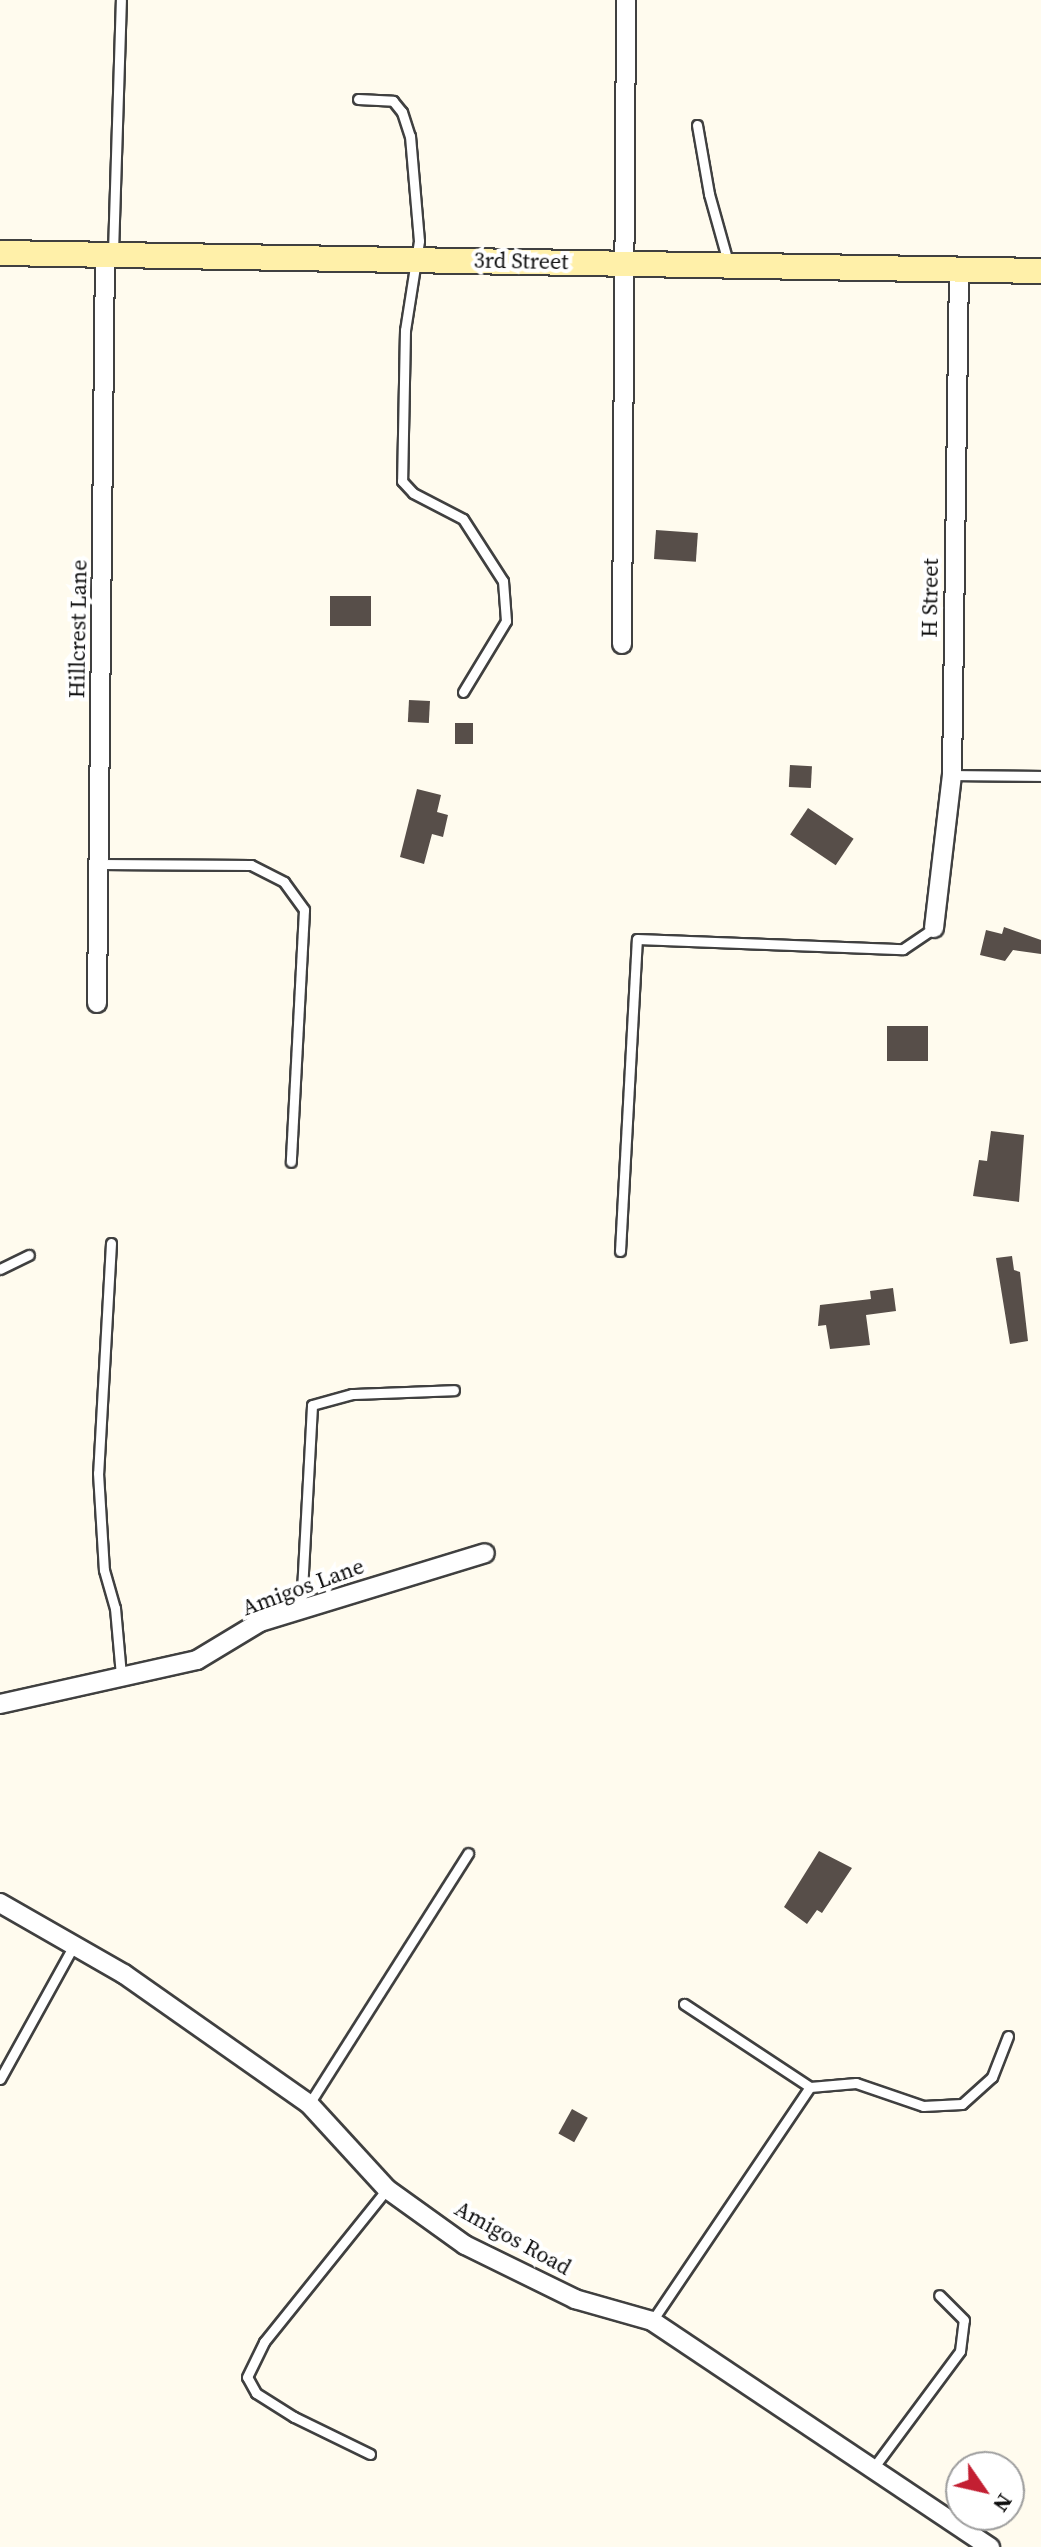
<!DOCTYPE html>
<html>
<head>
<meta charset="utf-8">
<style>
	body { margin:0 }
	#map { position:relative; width:1041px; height:2547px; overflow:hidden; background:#fffbee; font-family:"Source Serif 4",serif }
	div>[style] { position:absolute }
	.building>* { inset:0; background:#574e49; transform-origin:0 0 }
	.roads { filter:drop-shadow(2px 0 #404040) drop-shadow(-2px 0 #404040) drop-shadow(0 2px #404040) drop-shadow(0 -2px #404040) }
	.service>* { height:9px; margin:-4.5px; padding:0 4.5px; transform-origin:4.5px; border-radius:4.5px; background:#fff }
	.minor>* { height:18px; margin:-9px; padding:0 9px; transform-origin:9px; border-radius:9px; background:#fff }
	.secondary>* { height:24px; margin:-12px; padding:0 12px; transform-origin:12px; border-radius:12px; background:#fff0a9 }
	span { translate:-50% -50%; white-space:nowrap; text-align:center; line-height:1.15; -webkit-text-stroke:8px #fff; paint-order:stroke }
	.street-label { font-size:22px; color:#0d0d0d }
	.north { position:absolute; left:945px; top:2451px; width:80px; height:80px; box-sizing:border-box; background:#fff; border:2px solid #9e9e9e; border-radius:50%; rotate:124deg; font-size:22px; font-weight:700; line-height:32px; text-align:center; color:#0d0d0d }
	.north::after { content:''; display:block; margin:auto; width:28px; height:36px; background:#c31f32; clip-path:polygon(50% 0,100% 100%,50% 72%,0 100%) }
</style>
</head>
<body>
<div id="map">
	<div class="building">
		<div style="left:656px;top:530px;width:42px;height:29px;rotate:4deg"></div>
		<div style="left:330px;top:596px;width:41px;height:30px"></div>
		<div style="left:409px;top:700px;width:21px;height:22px;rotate:3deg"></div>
		<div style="left:455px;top:723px;width:18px;height:21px"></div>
		<div style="left:790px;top:765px;width:22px;height:22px;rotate:3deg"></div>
		<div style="clip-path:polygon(417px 789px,441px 795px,437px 812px,448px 815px,443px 837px,432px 834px,424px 864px,400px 857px)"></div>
		<div style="left:808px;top:808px;width:55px;height:32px;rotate:34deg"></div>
		<div style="clip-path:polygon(1004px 927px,1041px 940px,1041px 954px,1013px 950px,1005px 961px,980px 955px,986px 930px,1002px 934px)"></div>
		<div style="left:887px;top:1026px;width:41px;height:35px"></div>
		<div style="clip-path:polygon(991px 1131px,1024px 1135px,1019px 1202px,973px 1196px,979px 1160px,987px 1161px)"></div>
		<div style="clip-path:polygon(1012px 1256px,1014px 1270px,1020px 1272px,1028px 1341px,1010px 1344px,996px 1258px)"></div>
		<div style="clip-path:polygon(893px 1288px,896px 1311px,866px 1315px,870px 1345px,830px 1349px,826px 1325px,818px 1326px,820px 1305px,871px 1299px,870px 1291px)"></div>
		<div style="clip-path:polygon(819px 1851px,852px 1868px,822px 1913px,817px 1910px,807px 1924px,784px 1907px)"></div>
		<div style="left:572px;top:2109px;width:18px;height:28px;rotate:29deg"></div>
	</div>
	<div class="roads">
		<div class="service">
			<div style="left:358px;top:99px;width:35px;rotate:3deg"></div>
			<div style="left:393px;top:101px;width:14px;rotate:51deg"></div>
			<div style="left:402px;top:112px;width:25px;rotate:72deg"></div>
			<div style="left:410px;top:136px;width:105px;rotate:85.1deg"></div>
			<div style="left:419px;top:241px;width:90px;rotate:98.9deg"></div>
			<div style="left:405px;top:330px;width:151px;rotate:91.1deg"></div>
			<div style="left:402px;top:481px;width:16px;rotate:47deg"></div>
			<div style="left:413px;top:493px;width:56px;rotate:27.5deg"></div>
			<div style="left:463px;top:519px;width:74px;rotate:57.2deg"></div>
			<div style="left:503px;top:581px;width:40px;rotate:85.7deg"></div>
			<div style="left:506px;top:621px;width:83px;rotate:121.2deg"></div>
			<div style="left:697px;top:125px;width:70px;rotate:80.1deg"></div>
			<div style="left:709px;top:194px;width:71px;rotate:74.4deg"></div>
			<div style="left:113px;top:252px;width:252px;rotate:-88.2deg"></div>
			<div style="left:952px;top:775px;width:89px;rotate:0.6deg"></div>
			<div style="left:100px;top:864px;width:151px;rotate:0.4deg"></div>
			<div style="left:251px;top:865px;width:37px;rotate:27deg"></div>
			<div style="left:284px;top:882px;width:34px;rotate:54deg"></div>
			<div style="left:304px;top:910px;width:252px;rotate:93deg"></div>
			<div style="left:111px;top:1243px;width:230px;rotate:93.2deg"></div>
			<div style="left:98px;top:1473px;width:97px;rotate:86.5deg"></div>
			<div style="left:104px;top:1570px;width:40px;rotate:74deg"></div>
			<div style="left:115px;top:1608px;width:67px;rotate:84.9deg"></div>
			<div style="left:620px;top:1251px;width:312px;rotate:-86.9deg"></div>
			<div style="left:637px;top:939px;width:266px;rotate:2.2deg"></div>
			<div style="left:903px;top:949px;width:37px;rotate:-34deg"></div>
			<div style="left:0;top:1269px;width:32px;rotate:-26deg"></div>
			<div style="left:301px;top:1609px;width:204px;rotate:-86.9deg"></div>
			<div style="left:312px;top:1405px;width:41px;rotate:-15.4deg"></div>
			<div style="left:352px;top:1394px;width:102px;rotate:-2.2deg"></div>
			<div style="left:0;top:2079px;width:153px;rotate:-61.1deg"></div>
			<div style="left:810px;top:2087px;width:46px;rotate:-5deg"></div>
			<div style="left:856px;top:2083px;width:71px;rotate:18.9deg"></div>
			<div style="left:923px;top:2106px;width:39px;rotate:-3deg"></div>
			<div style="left:962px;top:2104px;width:40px;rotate:-42deg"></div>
			<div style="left:992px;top:2077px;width:44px;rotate:-68.7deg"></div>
			<div style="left:309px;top:2104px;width:297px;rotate:-57.6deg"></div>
			<div style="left:652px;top:2321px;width:282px;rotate:-56deg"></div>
			<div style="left:810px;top:2087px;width:151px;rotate:-146.6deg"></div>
			<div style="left:370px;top:2454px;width:85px;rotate:-154deg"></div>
			<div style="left:294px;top:2417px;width:45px;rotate:-147.7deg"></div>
			<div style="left:256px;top:2393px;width:18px;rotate:-119deg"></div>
			<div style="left:247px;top:2377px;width:39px;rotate:-64deg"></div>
			<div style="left:264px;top:2342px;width:196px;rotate:-51.2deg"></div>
			<div style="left:871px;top:2471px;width:149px;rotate:-53.4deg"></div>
			<div style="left:960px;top:2351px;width:31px;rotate:-83deg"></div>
			<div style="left:964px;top:2320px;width:35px;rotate:-135deg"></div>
		</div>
		<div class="minor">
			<div style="left:622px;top:644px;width:644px;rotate:-89.64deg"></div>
			<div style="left:934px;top:928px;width:154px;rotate:-83.3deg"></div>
			<div style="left:952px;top:775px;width:506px;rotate:-89.21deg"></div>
			<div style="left:97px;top:1003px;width:748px;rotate:-89.39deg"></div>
			<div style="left:0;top:1704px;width:202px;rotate:-12.6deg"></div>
			<div style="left:197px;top:1660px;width:74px;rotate:-31.1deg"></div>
			<div style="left:260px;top:1622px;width:235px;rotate:-17deg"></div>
			<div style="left:0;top:1903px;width:143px;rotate:29.8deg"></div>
			<div style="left:124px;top:1974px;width:226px;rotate:35.1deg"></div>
			<div style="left:309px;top:2104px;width:115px;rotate:47.5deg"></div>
			<div style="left:387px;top:2189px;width:96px;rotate:35.7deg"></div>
			<div style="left:465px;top:2245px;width:123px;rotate:26.1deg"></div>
			<div style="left:575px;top:2299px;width:80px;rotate:15.9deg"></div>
			<div style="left:652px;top:2321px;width:407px;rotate:33.8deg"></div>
		</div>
		<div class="secondary">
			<div style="left:0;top:253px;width:1041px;rotate:0.99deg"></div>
		</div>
	</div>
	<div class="street-label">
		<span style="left:521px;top:261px;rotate:1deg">3rd Street</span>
		<span style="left:930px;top:598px;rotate:-89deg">H Street</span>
		<span style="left:78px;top:629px;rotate:-89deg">Hillcrest Lane</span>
		<span style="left:303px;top:1587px;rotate:-20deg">Amigos Lane</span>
		<span style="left:513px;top:2238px;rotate:29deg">Amigos Road</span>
	</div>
	<div class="north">N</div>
</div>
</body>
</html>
